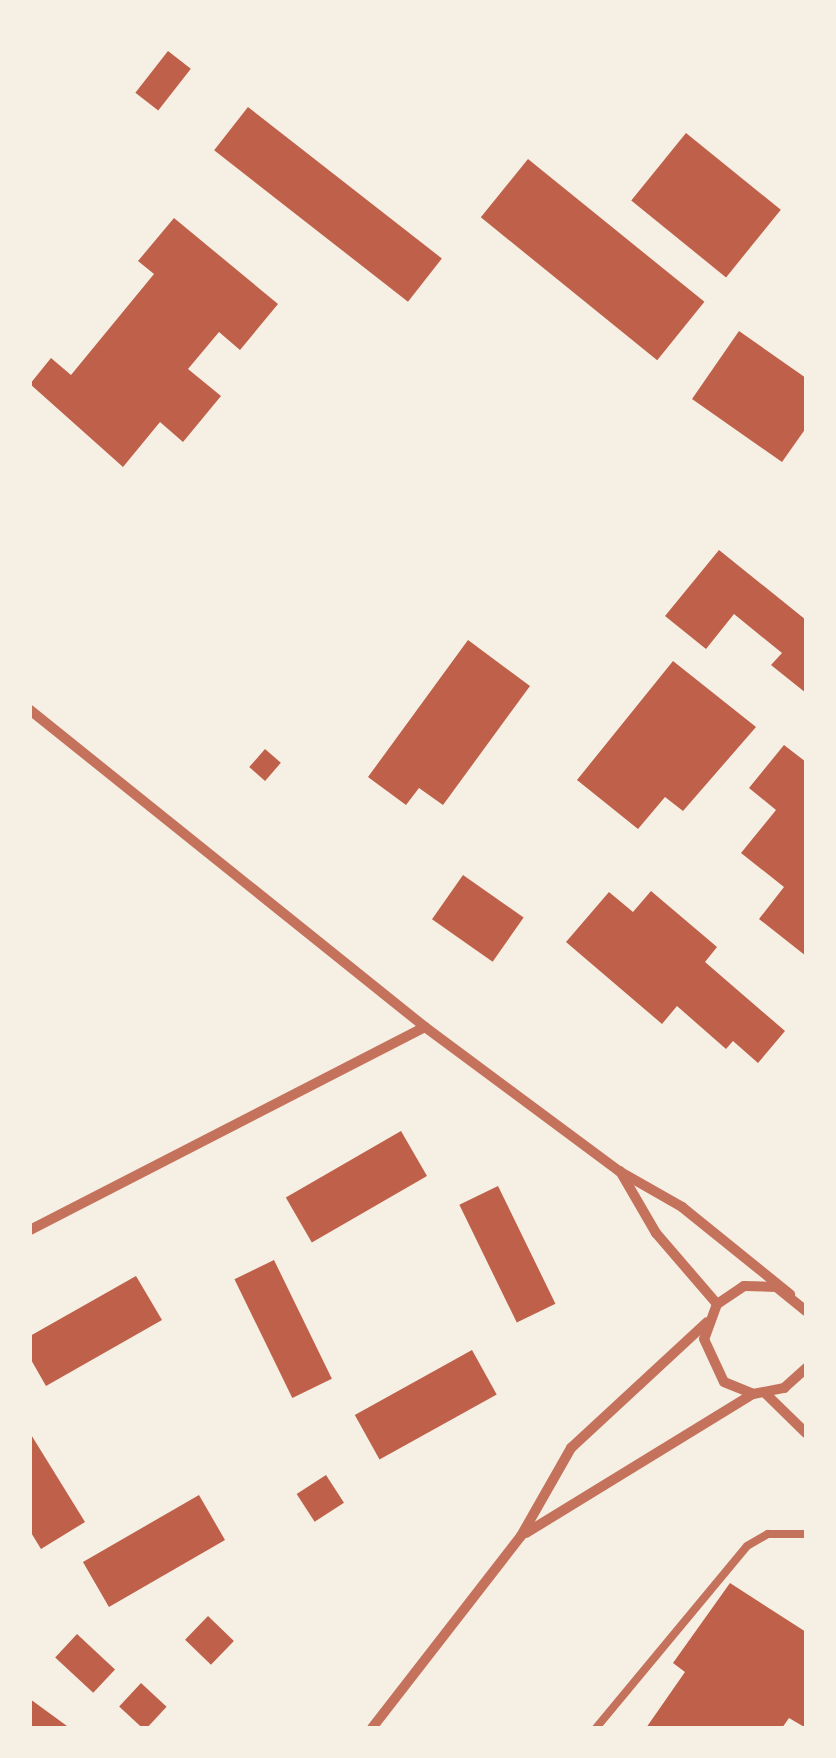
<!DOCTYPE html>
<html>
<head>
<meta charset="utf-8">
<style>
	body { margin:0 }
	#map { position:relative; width:836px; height:1758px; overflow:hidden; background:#f6efe4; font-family:"Source Serif 4",serif }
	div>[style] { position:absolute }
	.building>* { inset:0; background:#bf614a; transform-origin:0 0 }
	.service>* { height:8px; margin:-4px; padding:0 4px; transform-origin:4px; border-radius:4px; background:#c5725c }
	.minor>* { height:10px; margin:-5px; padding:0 5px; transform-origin:5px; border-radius:5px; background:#c5725c }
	span { translate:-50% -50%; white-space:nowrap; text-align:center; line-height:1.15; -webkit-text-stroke:10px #f6efe4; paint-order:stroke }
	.frame { position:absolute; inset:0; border:32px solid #f6efe4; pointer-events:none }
</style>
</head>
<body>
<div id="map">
	<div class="building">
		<div style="left:168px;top:51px;width:29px;height:53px;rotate:38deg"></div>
		<div style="left:248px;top:107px;width:246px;height:55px;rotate:38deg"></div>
		<div style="left:686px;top:133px;width:122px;height:87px;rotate:39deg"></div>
		<div style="left:528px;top:159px;width:227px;height:75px;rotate:39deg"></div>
		<div style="clip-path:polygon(174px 218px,278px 304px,240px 350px,219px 332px,188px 369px,221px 396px,183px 442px,160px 422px,123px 467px,30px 384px,51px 358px,71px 375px,154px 274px,138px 261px)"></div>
		<div style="clip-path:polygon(739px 331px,806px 378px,806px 428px,782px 462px,692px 399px)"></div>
		<div style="clip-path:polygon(719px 550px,806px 620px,806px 693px,771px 665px,782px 653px,734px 614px,706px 649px,665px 616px)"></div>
		<div style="clip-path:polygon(468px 640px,530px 686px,443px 805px,419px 788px,406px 805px,368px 777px)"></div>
		<div style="clip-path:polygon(673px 661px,756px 727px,683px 811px,665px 797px,638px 829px,577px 780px)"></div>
		<div style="clip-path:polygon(784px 745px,806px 762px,806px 956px,759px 919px,784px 887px,741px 853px,776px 810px,749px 788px)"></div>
		<div style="left:265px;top:749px;width:21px;height:24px;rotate:41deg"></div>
		<div style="left:463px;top:875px;width:74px;height:54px;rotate:35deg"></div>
		<div style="clip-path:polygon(651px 891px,717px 947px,705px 962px,785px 1031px,758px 1063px,733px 1041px,726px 1049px,677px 1006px,662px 1024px,566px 942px,609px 892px,633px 912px)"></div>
		<div style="left:401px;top:1131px;width:52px;height:133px;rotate:60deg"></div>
		<div style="left:498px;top:1186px;width:131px;height:43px;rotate:64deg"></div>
		<div style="left:274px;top:1260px;width:132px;height:44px;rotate:64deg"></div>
		<div style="clip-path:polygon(136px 1276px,162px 1320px,46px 1386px,30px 1358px,30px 1336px)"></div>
		<div style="left:472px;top:1350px;width:51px;height:134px;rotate:61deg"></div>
		<div style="clip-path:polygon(30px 1433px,85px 1522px,41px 1549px,30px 1531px)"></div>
		<div style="left:326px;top:1475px;width:33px;height:35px;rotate:57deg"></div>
		<div style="left:199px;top:1495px;width:52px;height:134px;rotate:60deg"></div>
		<div style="clip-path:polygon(730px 1583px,806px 1632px,806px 1728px,789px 1718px,782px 1728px,646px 1728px,685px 1672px,673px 1663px)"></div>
		<div style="left:208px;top:1616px;width:36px;height:33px;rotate:44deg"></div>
		<div style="left:77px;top:1634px;width:52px;height:32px;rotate:43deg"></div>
		<div style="left:141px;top:1683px;width:35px;height:32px;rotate:43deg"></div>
		<div style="clip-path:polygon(30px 1699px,67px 1726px,65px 1728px,30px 1728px)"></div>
	</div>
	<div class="service">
		<div style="left:596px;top:1728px;width:236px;rotate:-50.3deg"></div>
		<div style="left:747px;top:1546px;width:24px;rotate:-30deg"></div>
		<div style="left:768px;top:1534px;width:38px"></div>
	</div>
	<div class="minor">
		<div style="left:30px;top:710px;width:506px;rotate:38.75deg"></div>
		<div style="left:425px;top:1027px;width:242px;rotate:36.6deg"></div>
		<div style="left:619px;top:1171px;width:73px;rotate:29.7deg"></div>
		<div style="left:682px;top:1207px;width:139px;rotate:38.9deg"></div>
		<div style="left:620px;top:1171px;width:72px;rotate:59.9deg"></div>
		<div style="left:656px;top:1233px;width:94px;rotate:49.3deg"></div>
		<div style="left:30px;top:1230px;width:444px;rotate:-27.2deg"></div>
		<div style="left:806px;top:1311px;width:38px;rotate:-141deg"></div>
		<div style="left:776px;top:1287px;width:32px;rotate:-178deg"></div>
		<div style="left:744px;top:1286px;width:32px;rotate:146deg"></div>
		<div style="left:717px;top:1304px;width:37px;rotate:110deg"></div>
		<div style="left:704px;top:1339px;width:47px;rotate:65.1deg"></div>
		<div style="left:724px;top:1382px;width:31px;rotate:22deg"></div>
		<div style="left:753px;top:1394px;width:32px;rotate:-11deg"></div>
		<div style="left:784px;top:1388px;width:30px;rotate:-42deg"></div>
		<div style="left:766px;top:1394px;width:56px;rotate:44.3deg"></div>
		<div style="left:526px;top:1533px;width:266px;rotate:-31.5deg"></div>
		<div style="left:372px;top:1728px;width:243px;rotate:-52.2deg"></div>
		<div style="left:521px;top:1536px;width:101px;rotate:-60.4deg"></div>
		<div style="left:571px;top:1448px;width:185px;rotate:-42.8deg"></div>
	</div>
	<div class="frame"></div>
</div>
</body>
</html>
